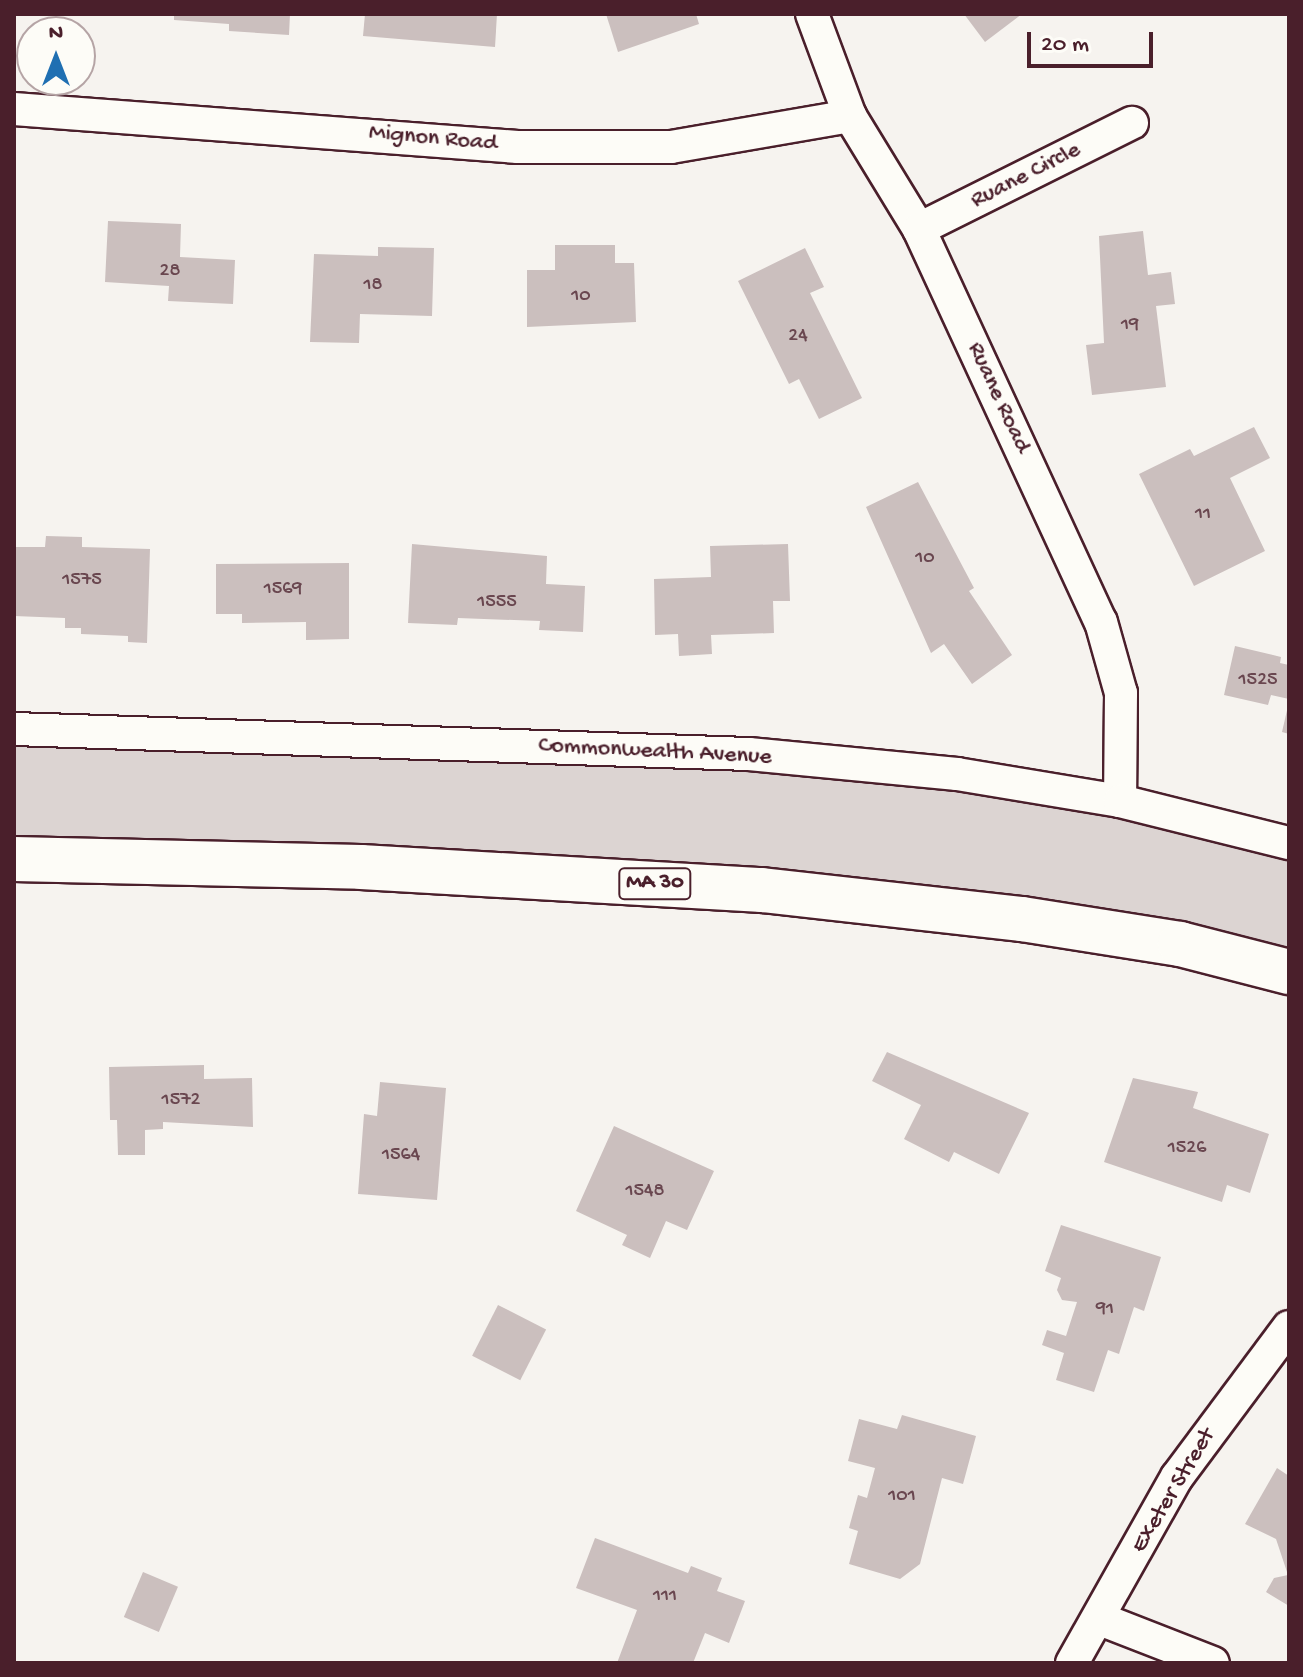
<!DOCTYPE html>
<html>
<head>
<meta charset="utf-8">
<style>
	body { margin:0 }
	#map { position:relative; width:1303px; height:1677px; overflow:hidden; background:#f6f3ef; font-family:"Gochi Hand",sans-serif }
	div>[style] { position:absolute }
	.green>* { inset:0; background:#dcd4d2 }
	.building>* { inset:0; background:#cbbfbe; transform-origin:0 0 }
	.roads { filter:drop-shadow(2px 0 #4a1f2b) drop-shadow(-2px 0 #4a1f2b) drop-shadow(0 2px #4a1f2b) drop-shadow(0 -2px #4a1f2b) }
	.street>* { height:32px; margin:-16px; padding:0 16px; transform-origin:16px; border-radius:16px; background:#fdfcf7 }
	.primary>* { height:44px; margin:-22px; padding:0 22px; transform-origin:22px; border-radius:22px; background:#fdfcf7 }
	span { translate:-50% -50%; white-space:nowrap; text-align:center; line-height:1.15; -webkit-text-stroke:6px #fdfcf7; paint-order:stroke }
	.number-label { font-size:20px; color:#6a4750 }
	.number-label span { -webkit-text-stroke-width:0 }
	.shield-label span { padding:2px 6px; background:#fdfcf7; border:2px solid; border-radius:6px; -webkit-text-stroke-width:0 }
	.shield-label { font-size:22px; color:#4a1f2b; font-weight:700 }
	.street-label { font-size:24px; color:#4a1f2b }
	.frame { position:absolute; inset:0; border:16px solid #4a1f2b; pointer-events:none }
	.north { position:absolute; left:16px; top:16px; width:80px; height:80px; box-sizing:border-box; background:#fdfcf7; border:2px solid #b5a4a5; border-radius:50%; rotate:0deg; font-size:22px; font-weight:700; line-height:32px; text-align:center; color:#4a1f2b }
	.north::after { content:''; display:block; margin:auto; width:28px; height:36px; background:#1f6fb2; clip-path:polygon(50% 0,100% 100%,50% 72%,0 100%) }
	.scale { position:absolute; left:1027px; top:32px; width:126px; height:36px; box-sizing:border-box; border:4px solid #4a1f2b; border-top:0; padding-left:10px; font-size:24px; line-height:28px; white-space:nowrap; color:#4a1f2b; -webkit-text-stroke:6px #fdfcf7; paint-order:stroke }
</style>
</head>
<body>
<div id="map">
	<div class="green">
		<div style="clip-path:polygon(14px 729px,749px 754px,1289px 843px,1289px 972px,1022px 919px,14px 859px)"></div>
	</div>
	<div class="building">
		<div style="clip-path:polygon(174px 14px,290px 14px,289px 35px,229px 31px,229px 24px,174px 20px)"></div>
		<div style="clip-path:polygon(365px 14px,497px 14px,495px 47px,363px 36px)"></div>
		<div style="clip-path:polygon(606px 14px,696px 14px,699px 24px,618px 52px)"></div>
		<div style="clip-path:polygon(964px 14px,1022px 14px,985px 42px)"></div>
		<div style="clip-path:polygon(108px 221px,181px 224px,180px 257px,235px 260px,233px 304px,168px 301px,169px 286px,105px 282px)"></div>
		<div style="clip-path:polygon(1143px 231px,1148px 275px,1171px 272px,1175px 304px,1156px 306px,1166px 387px,1092px 395px,1086px 345px,1104px 343px,1099px 236px)"></div>
		<div style="clip-path:polygon(555px 245px,615px 245px,615px 263px,634px 263px,636px 322px,527px 327px,527px 270px,555px 270px)"></div>
		<div style="clip-path:polygon(378px 247px,434px 248px,432px 316px,360px 314px,359px 343px,310px 342px,314px 254px,378px 256px)"></div>
		<div style="clip-path:polygon(805px 248px,824px 287px,810px 293px,862px 398px,819px 419px,799px 379px,789px 384px,738px 281px)"></div>
		<div style="clip-path:polygon(1254px 427px,1270px 458px,1230px 478px,1265px 551px,1194px 586px,1139px 474px,1190px 449px,1194px 456px)"></div>
		<div style="clip-path:polygon(918px 482px,974px 588px,969px 591px,1012px 655px,972px 684px,944px 644px,931px 653px,866px 507px)"></div>
		<div style="clip-path:polygon(46px 536px,82px 537px,82px 547px,150px 549px,147px 643px,128px 642px,128px 636px,81px 634px,81px 628px,65px 628px,65px 618px,14px 616px,16px 547px,45px 547px)"></div>
		<div style="clip-path:polygon(412px 544px,547px 556px,546px 584px,585px 586px,583px 632px,539px 630px,540px 621px,458px 618px,457px 625px,408px 623px)"></div>
		<div style="clip-path:polygon(788px 544px,790px 601px,773px 601px,774px 633px,711px 635px,712px 654px,679px 656px,678px 634px,655px 635px,654px 579px,711px 577px,710px 546px)"></div>
		<div style="clip-path:polygon(349px 563px,349px 639px,306px 640px,306px 622px,242px 623px,242px 614px,216px 614px,216px 564px)"></div>
		<div style="clip-path:polygon(1235px 646px,1281px 657px,1280px 663px,1289px 665px,1289px 699px,1271px 695px,1268px 705px,1224px 695px)"></div>
		<div style="clip-path:polygon(1288px 706px,1289px 706px,1289px 734px,1282px 732px)"></div>
		<div style="clip-path:polygon(887px 1052px,1029px 1113px,999px 1174px,954px 1152px,949px 1162px,904px 1139px,921px 1105px,872px 1081px)"></div>
		<div style="clip-path:polygon(204px 1065px,204px 1079px,252px 1078px,253px 1127px,163px 1122px,163px 1129px,145px 1130px,145px 1155px,118px 1155px,117px 1120px,110px 1120px,109px 1067px)"></div>
		<div style="clip-path:polygon(1133px 1078px,1198px 1092px,1193px 1108px,1269px 1134px,1250px 1193px,1227px 1185px,1222px 1202px,1104px 1162px)"></div>
		<div style="clip-path:polygon(380px 1082px,446px 1088px,437px 1200px,358px 1194px,364px 1114px,377px 1116px)"></div>
		<div style="clip-path:polygon(614px 1126px,714px 1171px,687px 1230px,666px 1221px,650px 1258px,622px 1245px,627px 1235px,576px 1211px)"></div>
		<div style="clip-path:polygon(1061px 1225px,1161px 1257px,1144px 1311px,1134px 1307px,1119px 1354px,1108px 1350px,1094px 1392px,1056px 1380px,1064px 1353px,1042px 1345px,1047px 1330px,1066px 1336px,1077px 1302px,1062px 1300px,1057px 1290px,1061px 1278px,1045px 1271px)"></div>
		<div style="left:498px;top:1305px;width:54px;height:57px;rotate:27deg"></div>
		<div style="clip-path:polygon(902px 1415px,976px 1436px,963px 1484px,942px 1478px,920px 1564px,900px 1579px,849px 1564px,858px 1531px,849px 1528px,858px 1495px,867px 1498px,875px 1468px,848px 1461px,859px 1419px,897px 1429px)"></div>
		<div style="clip-path:polygon(1277px 1468px,1289px 1476px,1289px 1606px,1266px 1592px,1274px 1578px,1288px 1575px,1276px 1539px,1245px 1524px)"></div>
		<div style="clip-path:polygon(595px 1538px,688px 1573px,691px 1566px,722px 1578px,717px 1591px,745px 1601px,729px 1643px,705px 1633px,693px 1663px,617px 1663px,637px 1610px,576px 1588px)"></div>
		<div style="left:143px;top:1572px;width:38px;height:49px;rotate:23deg"></div>
	</div>
	<div class="roads">
		<div class="street">
			<div style="left:812px;top:14px;width:109px;rotate:69.6deg"></div>
			<div style="left:850px;top:116px;width:132px;rotate:58.6deg"></div>
			<div style="left:919px;top:229px;width:433px;rotate:65.2deg"></div>
			<div style="left:1101px;top:622px;width:74px;rotate:74.3deg"></div>
			<div style="left:1121px;top:693px;width:108px;rotate:90.5deg"></div>
			<div style="left:14px;top:109px;width:505px;rotate:4.31deg"></div>
			<div style="left:518px;top:147px;width:153px"></div>
			<div style="left:671px;top:147px;width:182px;rotate:-9.8deg"></div>
			<div style="left:919px;top:229px;width:238px;rotate:-26.5deg"></div>
			<div style="left:14px;top:729px;width:735px;rotate:1.95deg"></div>
			<div style="left:749px;top:754px;width:209px;rotate:5.5deg"></div>
			<div style="left:957px;top:774px;width:165px;rotate:9.4deg"></div>
			<div style="left:1120px;top:801px;width:174px;rotate:14deg"></div>
			<div style="left:1100px;top:1619px;width:121px;rotate:21.3deg"></div>
			<div style="left:1072px;top:1663px;width:214px;rotate:-60.6deg"></div>
			<div style="left:1177px;top:1477px;width:187px;rotate:-53.3deg"></div>
		</div>
		<div class="primary">
			<div style="left:14px;top:859px;width:347px;rotate:1.3deg"></div>
			<div style="left:361px;top:867px;width:402px;rotate:3.3deg"></div>
			<div style="left:762px;top:890px;width:262px;rotate:6.4deg"></div>
			<div style="left:1022px;top:919px;width:160px;rotate:9deg"></div>
			<div style="left:1180px;top:944px;width:113px;rotate:14.4deg"></div>
		</div>
	</div>
	<div class="number-label">
		<span style="left:170px;top:271px">28</span>
		<span style="left:373px;top:285px">18</span>
		<span style="left:581px;top:296px">10</span>
		<span style="left:1130px;top:325px">19</span>
		<span style="left:798px;top:336px">24</span>
		<span style="left:1203px;top:514px">11</span>
		<span style="left:925px;top:558px">10</span>
		<span style="left:82px;top:580px">1575</span>
		<span style="left:283px;top:589px">1569</span>
		<span style="left:497px;top:602px">1555</span>
		<span style="left:1258px;top:680px">1525</span>
		<span style="left:181px;top:1100px">1572</span>
		<span style="left:1187px;top:1148px">1526</span>
		<span style="left:401px;top:1155px">1564</span>
		<span style="left:645px;top:1191px">1548</span>
		<span style="left:1105px;top:1309px">91</span>
		<span style="left:902px;top:1496px">101</span>
		<span style="left:665px;top:1596px">111</span>
	</div>
	<div class="shield-label">
		<span style="left:655px;top:884px">MA 30</span>
	</div>
	<div class="street-label">
		<span style="left:433px;top:139px;rotate:5deg">Mignon Road</span>
		<span style="left:1026px;top:176px;rotate:-27deg">Ruane Circle</span>
		<span style="left:998px;top:398px;rotate:65deg">Ruane Road</span>
		<span style="left:655px;top:752px;rotate:3deg">Commonwealth Avenue</span>
		<span style="left:1174px;top:1491px;rotate:-59deg">Exeter Street</span>
	</div>
	<div class="frame"></div>
	<div class="north">N</div>
	<div class="scale">20 m</div>
</div>
</body>
</html>
